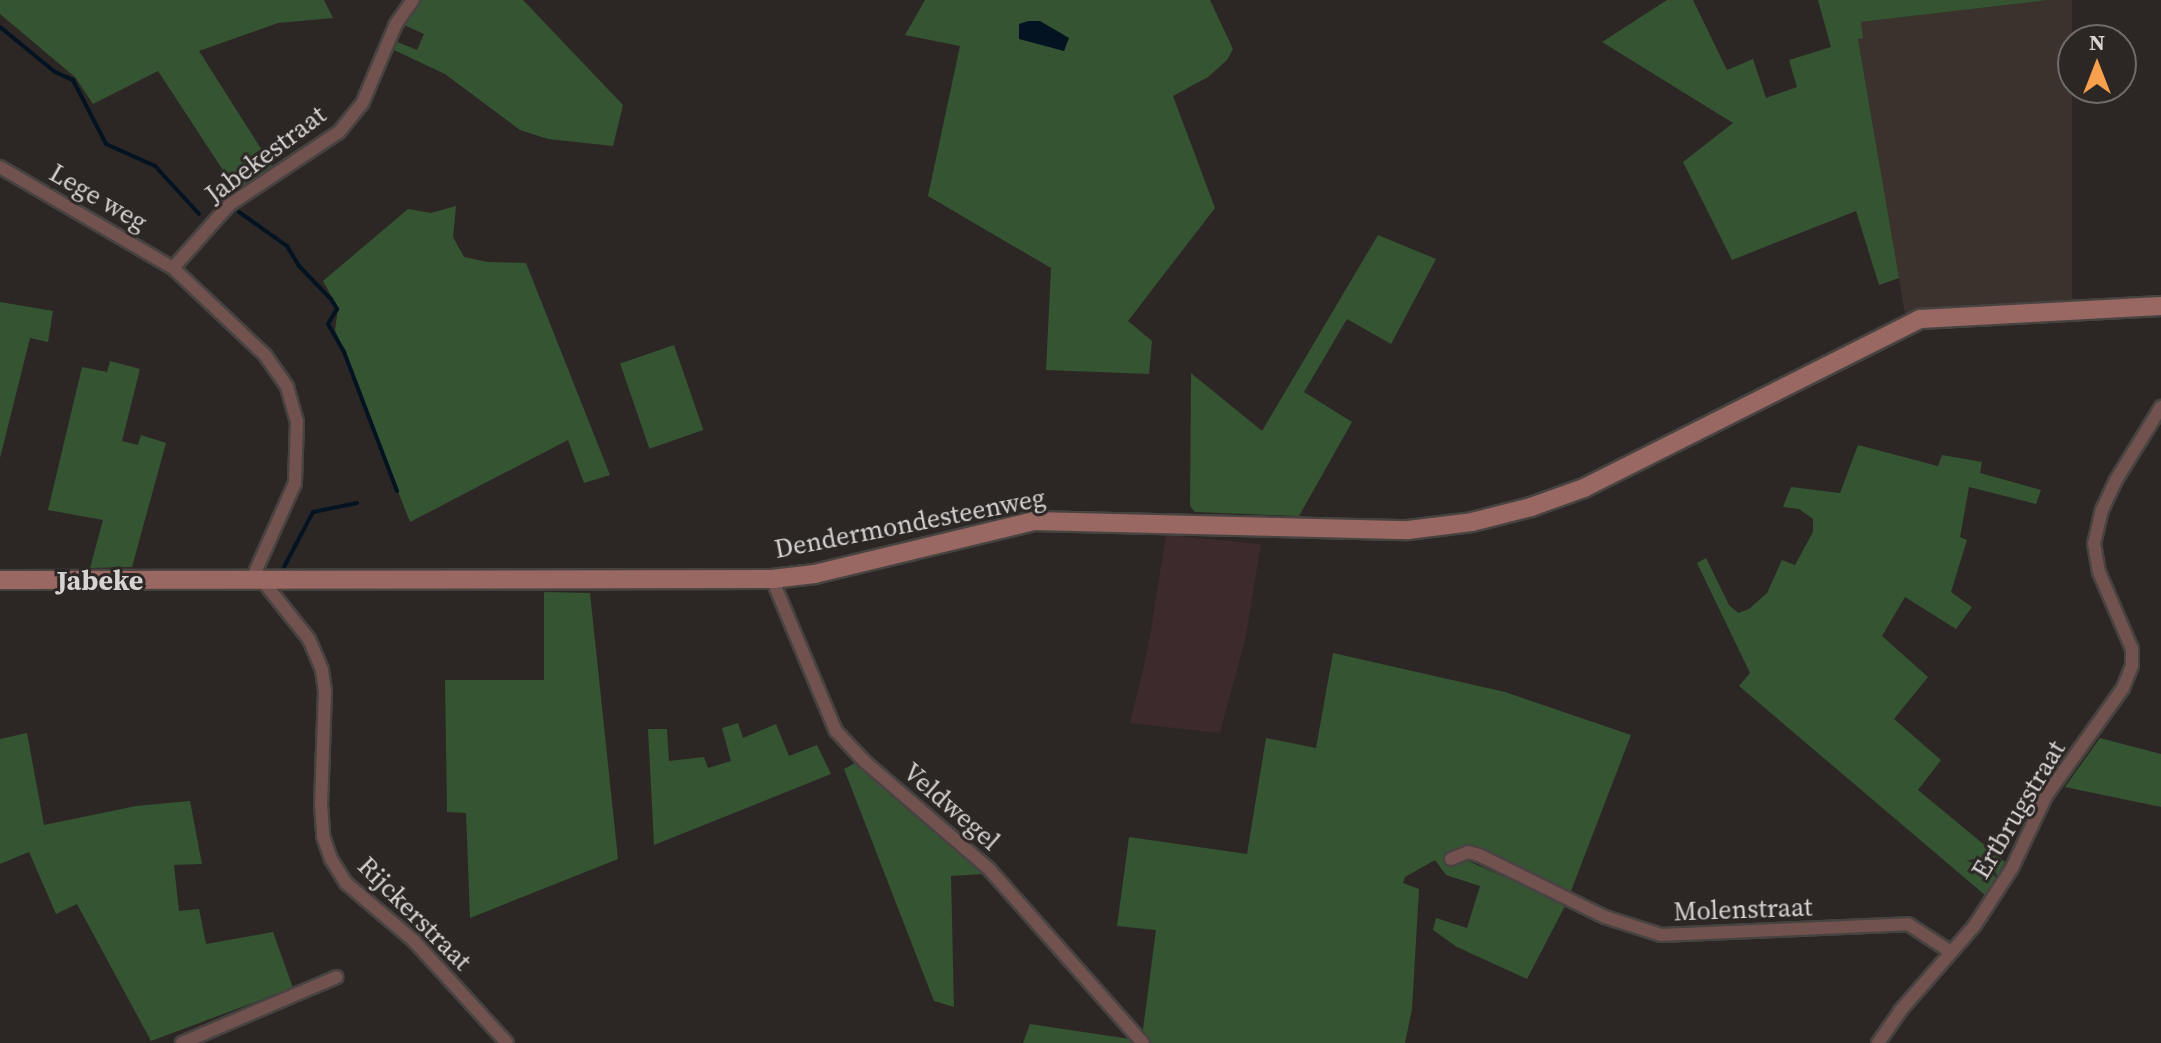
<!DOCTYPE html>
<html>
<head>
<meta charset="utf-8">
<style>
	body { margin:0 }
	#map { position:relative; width:2161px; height:1043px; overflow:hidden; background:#2c2725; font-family:"Source Serif 4",serif }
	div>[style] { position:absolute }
	.commercial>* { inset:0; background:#3d2a2d }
	.built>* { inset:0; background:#3b322d }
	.green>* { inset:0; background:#355432; transform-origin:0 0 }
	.water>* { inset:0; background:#031321 }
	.stream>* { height:4px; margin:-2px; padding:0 2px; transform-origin:2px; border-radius:2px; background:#031321 }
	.roads { filter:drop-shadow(2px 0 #474341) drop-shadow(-2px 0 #474341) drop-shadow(0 2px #474341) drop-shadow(0 -2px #474341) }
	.minor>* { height:12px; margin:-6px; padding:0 6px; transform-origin:6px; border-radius:6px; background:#71524e }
	.secondary>* { height:18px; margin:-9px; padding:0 9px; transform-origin:9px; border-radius:9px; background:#996862 }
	span { translate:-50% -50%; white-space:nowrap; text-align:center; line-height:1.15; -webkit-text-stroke:6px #2c2725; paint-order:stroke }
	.street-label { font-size:26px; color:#d6d3d2 }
	.neighbourhood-label { font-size:28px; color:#d6d3d2; font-weight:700 }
	.north { position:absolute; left:2057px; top:24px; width:80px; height:80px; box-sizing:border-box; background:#2c2725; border:2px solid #706c6a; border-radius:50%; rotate:0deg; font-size:22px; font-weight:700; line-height:32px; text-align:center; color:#d6d3d2 }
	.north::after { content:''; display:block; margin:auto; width:28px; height:36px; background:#f8a04b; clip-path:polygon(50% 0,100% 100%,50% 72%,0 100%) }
</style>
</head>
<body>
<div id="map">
	<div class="commercial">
		<div style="clip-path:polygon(1166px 535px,1261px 544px,1246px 636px,1220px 733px,1130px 723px,1148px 648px)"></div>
	</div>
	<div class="built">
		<div style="clip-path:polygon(2048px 0,2072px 0,2072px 303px,1969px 305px,1905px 314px,1858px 39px,1861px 22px)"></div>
	</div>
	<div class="green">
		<div style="clip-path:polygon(0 0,324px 0,333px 18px,278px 23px,199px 51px,272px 166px,236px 190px,158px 71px,93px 104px,75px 77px,0 14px)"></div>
		<div style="clip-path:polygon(420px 0,523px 0,623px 105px,613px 146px,548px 139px,520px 130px,445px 74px,392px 49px,395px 41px,417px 50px,424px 34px,402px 24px)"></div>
		<div style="clip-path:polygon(925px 0,1210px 0,1233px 49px,1227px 60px,1208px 77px,1173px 96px,1215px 208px,1128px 321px,1152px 341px,1149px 374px,1046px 370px,1051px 268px,928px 196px,960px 46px,905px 35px)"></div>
		<div style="clip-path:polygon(1667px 0,1693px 0,1727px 70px,1753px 59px,1766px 98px,1797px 87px,1789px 60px,1831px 47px,1818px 0,2048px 0,1861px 22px,1863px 38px,1858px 39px,1899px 278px,1879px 285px,1856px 211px,1732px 260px,1683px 162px,1733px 123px,1602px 42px)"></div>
		<div style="clip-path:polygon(456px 206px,453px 237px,464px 257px,488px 262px,526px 263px,610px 475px,584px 483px,568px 440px,410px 522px,335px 330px,338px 308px,323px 281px,408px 209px,431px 213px)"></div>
		<div style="clip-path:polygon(1378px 235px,1436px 259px,1391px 344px,1347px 319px,1304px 392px,1352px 422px,1299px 516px,1195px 512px,1190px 506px,1191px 373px,1262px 431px)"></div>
		<div style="clip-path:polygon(0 302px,53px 311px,48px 342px,30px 338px,0 458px)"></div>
		<div style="left:674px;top:345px;width:90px;height:57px;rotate:71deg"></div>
		<div style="clip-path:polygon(110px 361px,140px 369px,122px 441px,138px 445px,141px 435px,166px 443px,132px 567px,90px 568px,103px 520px,48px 510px,82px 367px,107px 372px)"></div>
		<div style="clip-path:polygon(1858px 445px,1938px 466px,1942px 455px,1982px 462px,1980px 473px,2041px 490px,2036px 504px,1969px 487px,1960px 537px,1967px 540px,1951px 592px,1972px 607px,1956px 629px,1905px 597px,1882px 636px,1928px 677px,1894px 719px,1941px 760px,1918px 790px,2005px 862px,1986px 896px,1739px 686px,1750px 673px,1697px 563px,1706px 558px,1729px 605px,1738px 613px,1749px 609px,1767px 593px,1782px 560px,1795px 565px,1813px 532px,1813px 519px,1799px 509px,1783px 507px,1791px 487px,1840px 493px)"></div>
		<div style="clip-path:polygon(544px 592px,590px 593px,618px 859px,470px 918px,466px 813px,447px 812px,445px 680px,544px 680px)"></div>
		<div style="clip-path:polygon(1333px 653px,1505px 692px,1631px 735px,1571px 891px,1462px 848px,1459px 857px,1566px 904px,1527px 979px,1457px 947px,1433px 930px,1436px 918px,1467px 928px,1480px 886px,1446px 875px,1435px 860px,1405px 877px,1403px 883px,1419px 889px,1412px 1009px,1405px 1043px,1149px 1043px,1142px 1037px,1156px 930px,1117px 926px,1129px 837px,1247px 854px,1266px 738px,1316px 748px)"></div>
		<div style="clip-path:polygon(738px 723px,743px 738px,776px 724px,789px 756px,817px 745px,831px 774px,654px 845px,648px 729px,667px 729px,669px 761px,704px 757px,708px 768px,731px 761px,722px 728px)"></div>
		<div style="clip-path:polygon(27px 733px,44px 825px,136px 806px,190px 801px,202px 864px,174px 865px,179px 911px,199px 909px,206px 944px,273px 932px,293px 988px,151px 1041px,77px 904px,56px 914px,29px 852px,0 864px,0 739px)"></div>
		<div style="clip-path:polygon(2100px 738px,2161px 754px,2161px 807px,2065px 787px)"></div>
		<div style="clip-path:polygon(855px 763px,928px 820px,983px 874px,951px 876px,954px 1007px,934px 1001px,844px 769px)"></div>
		<div style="clip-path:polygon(1030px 1024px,1130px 1039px,1135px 1043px,1023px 1043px)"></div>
	</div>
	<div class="water">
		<div style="clip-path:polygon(1028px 21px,1040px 21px,1069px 38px,1064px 51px,1019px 39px,1019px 24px)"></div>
	</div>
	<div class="stream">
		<div style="left:0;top:27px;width:71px;rotate:39.3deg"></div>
		<div style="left:55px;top:72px;width:20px;rotate:24deg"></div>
		<div style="left:73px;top:80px;width:72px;rotate:62.7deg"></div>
		<div style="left:106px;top:144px;width:54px;rotate:24.2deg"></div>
		<div style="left:155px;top:166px;width:65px;rotate:47.5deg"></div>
		<div style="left:239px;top:212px;width:59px;rotate:35.3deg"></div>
		<div style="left:287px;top:246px;width:23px;rotate:59deg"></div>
		<div style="left:299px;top:266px;width:46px;rotate:45.9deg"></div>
		<div style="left:331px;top:299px;width:12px;rotate:59deg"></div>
		<div style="left:337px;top:309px;width:17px;rotate:121deg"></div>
		<div style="left:328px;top:324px;width:32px;rotate:60deg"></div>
		<div style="left:344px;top:352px;width:149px;rotate:69.1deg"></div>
		<div style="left:284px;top:567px;width:62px;rotate:-62.2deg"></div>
		<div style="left:313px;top:512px;width:45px;rotate:-11.6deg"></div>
	</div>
	<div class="roads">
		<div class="minor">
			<div style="left:0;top:167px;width:200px;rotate:30.3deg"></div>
			<div style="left:173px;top:268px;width:127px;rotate:43.4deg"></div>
			<div style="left:265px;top:355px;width:39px;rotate:55deg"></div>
			<div style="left:287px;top:387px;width:36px;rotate:74deg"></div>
			<div style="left:297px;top:422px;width:61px;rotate:91.9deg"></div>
			<div style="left:295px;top:483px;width:105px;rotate:114.1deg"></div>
			<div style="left:173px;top:268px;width:84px;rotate:-48.4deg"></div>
			<div style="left:229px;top:205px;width:132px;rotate:-33.6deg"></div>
			<div style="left:339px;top:132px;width:36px;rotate:-51deg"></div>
			<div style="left:362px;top:104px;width:87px;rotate:-67deg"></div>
			<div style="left:396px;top:24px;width:29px;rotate:-55deg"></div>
			<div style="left:772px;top:579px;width:165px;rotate:67.2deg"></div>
			<div style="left:836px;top:731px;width:42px;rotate:46.9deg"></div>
			<div style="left:865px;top:762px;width:164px;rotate:40.8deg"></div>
			<div style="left:989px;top:869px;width:232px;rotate:48.5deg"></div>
			<div style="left:262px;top:580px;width:75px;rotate:51.5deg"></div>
			<div style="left:309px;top:639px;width:34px;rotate:67deg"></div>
			<div style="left:322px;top:670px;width:21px;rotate:82deg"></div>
			<div style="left:325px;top:691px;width:113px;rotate:92deg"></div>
			<div style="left:321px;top:804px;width:32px;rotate:86deg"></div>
			<div style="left:323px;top:836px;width:24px;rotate:71deg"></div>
			<div style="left:331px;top:859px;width:28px;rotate:58deg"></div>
			<div style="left:346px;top:883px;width:88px;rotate:40.4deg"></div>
			<div style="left:413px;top:940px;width:139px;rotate:47.6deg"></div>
			<div style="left:1451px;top:859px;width:18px;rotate:-22deg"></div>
			<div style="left:1468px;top:852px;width:11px;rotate:15deg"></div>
			<div style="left:1479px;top:855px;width:140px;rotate:26.2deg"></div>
			<div style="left:1605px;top:917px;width:59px;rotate:17.8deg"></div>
			<div style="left:1661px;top:935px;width:247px;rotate:-2.5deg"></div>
			<div style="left:1908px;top:924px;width:51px;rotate:33.1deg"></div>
			<div style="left:182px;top:1043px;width:168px;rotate:-23.1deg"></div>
			<div style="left:1878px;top:1043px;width:39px;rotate:-55deg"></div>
			<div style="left:1900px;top:1011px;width:114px;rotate:-48.9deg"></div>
			<div style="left:1975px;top:925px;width:68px;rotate:-57deg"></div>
			<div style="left:2012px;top:868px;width:80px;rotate:-64.7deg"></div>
			<div style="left:2046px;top:796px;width:133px;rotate:-54.5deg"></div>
			<div style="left:2123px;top:688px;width:24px;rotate:-68deg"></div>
			<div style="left:2132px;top:666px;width:17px;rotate:-90deg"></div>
			<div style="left:2132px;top:649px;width:84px;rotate:-113.2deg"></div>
			<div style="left:2099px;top:572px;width:28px;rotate:-100deg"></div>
			<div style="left:2094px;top:544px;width:35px;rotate:-77deg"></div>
			<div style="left:2102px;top:510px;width:33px;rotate:-65deg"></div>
			<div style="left:2116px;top:480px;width:86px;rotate:-58.3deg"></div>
		</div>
		<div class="secondary">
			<div style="left:0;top:580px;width:772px;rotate:-0.07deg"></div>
			<div style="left:772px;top:579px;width:43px;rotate:-6.6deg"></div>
			<div style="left:815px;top:574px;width:225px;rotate:-13.6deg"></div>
			<div style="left:1034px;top:521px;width:374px;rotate:1.4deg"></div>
			<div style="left:1408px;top:530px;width:64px;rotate:-7.1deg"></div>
			<div style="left:1472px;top:522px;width:61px;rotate:-14.3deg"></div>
			<div style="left:1531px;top:507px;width:56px;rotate:-19.7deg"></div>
			<div style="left:1584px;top:488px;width:376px;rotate:-26.7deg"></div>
			<div style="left:1920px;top:319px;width:241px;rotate:-3.1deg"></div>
		</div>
	</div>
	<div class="street-label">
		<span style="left:266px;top:155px;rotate:-37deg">Jabekestraat</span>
		<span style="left:98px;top:198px;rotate:30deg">Lege weg</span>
		<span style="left:910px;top:524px;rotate:-11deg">Dendermondesteenweg</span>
		<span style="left:951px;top:807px;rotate:41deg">Veldwegel</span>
		<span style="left:2019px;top:810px;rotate:-59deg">Ertbrugstraat</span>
		<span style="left:1743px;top:910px;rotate:-2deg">Molenstraat</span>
		<span style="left:414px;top:914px;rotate:45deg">Rijckerstraat</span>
	</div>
	<div class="neighbourhood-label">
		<span style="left:100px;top:580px">Jabeke</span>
	</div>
	<div class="north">N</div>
</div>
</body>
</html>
